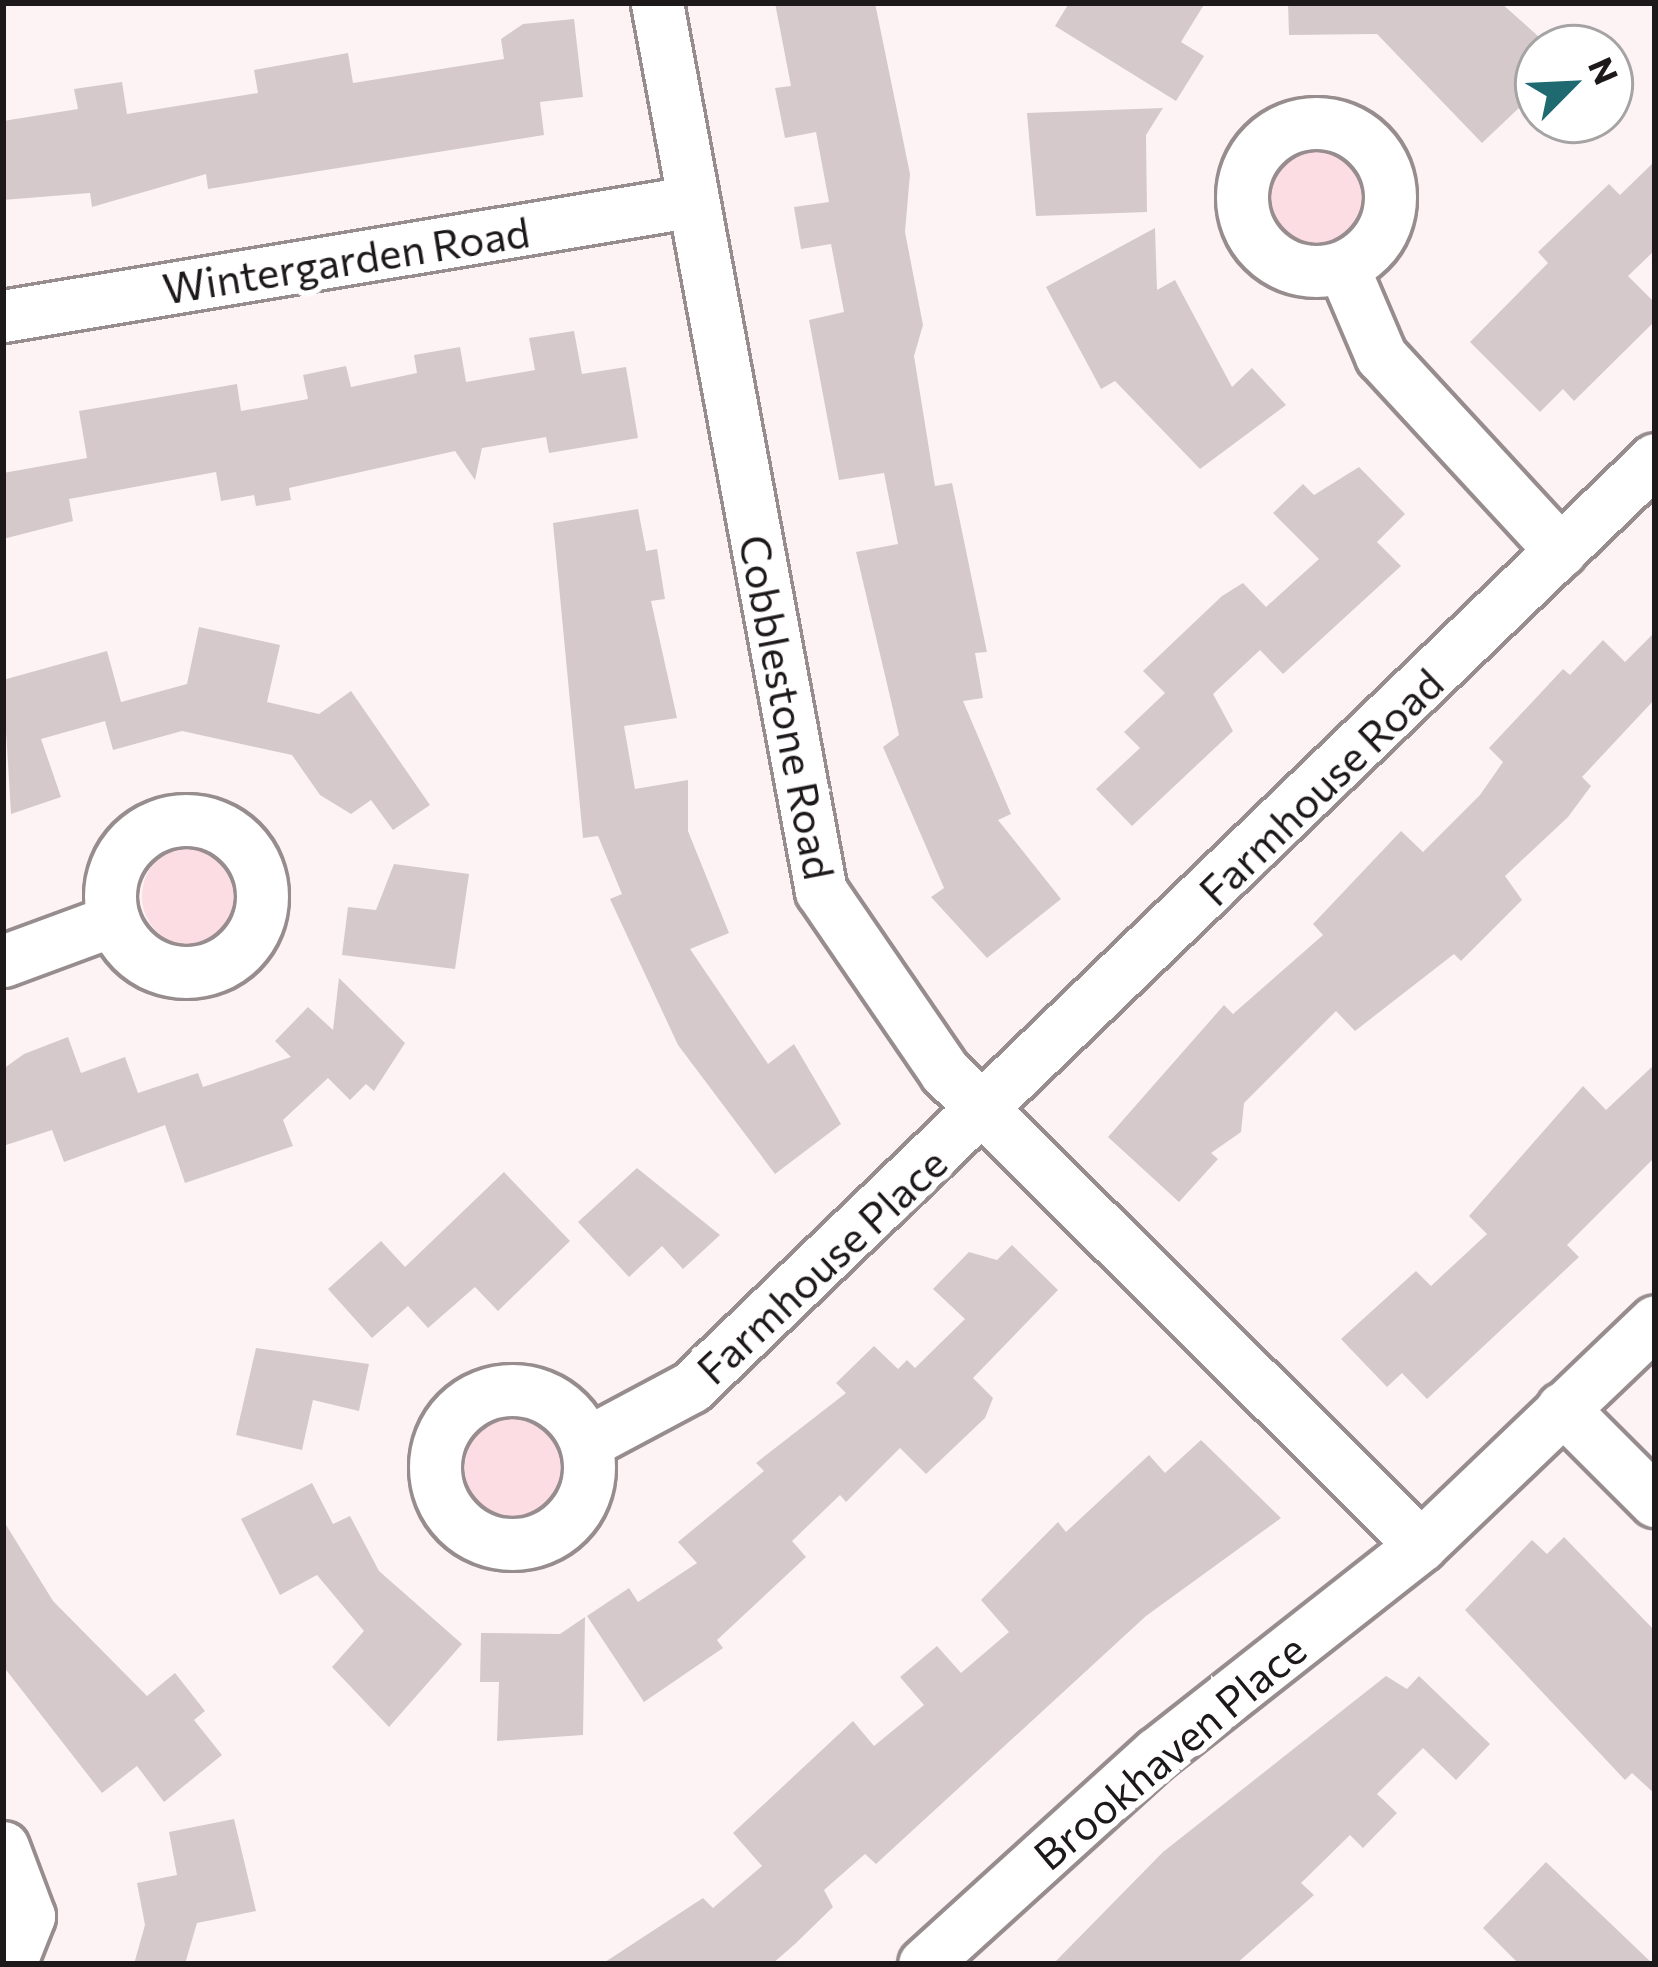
<!DOCTYPE html>
<html>
<head>
<meta charset="utf-8">
<style>
	body { margin:0 }
	#map { position:relative; width:1658px; height:1967px; overflow:hidden; background:#fdf3f5; font-family:Commissioner,sans-serif }
	div>[style] { position:absolute }
	.green>* { inset:0; background:#fcdde4 }
	.round { border-radius:50% }
	.building>* { inset:0; background:#d5c9cb }
	.roads { filter:drop-shadow(3px 0 #978c8e) drop-shadow(-3px 0 #978c8e) drop-shadow(0 3px #978c8e) drop-shadow(0 -3px #978c8e) }
	.minor>* { height:51px; margin:-25.5px; padding:0 25.5px; transform-origin:25.5px; border-radius:25.5px; background:#fff }
	.minor>.ring { margin:-25.5px; padding:0; box-sizing:content-box; background:none; border:51px solid #fff; border-radius:50% }
	span { translate:-50% -50%; white-space:nowrap; text-align:center; line-height:1.15; -webkit-text-stroke:12px #fff; paint-order:stroke }
	.street-label { font-size:42px; color:#1d1819 }
	.frame { position:absolute; inset:0; border:6px solid #1d1819; pointer-events:none }
	.north { position:absolute; left:1514px; top:24px; width:120px; height:120px; box-sizing:border-box; background:#fff; border:3px solid #a5a3a3; border-radius:50%; rotate:66deg; font-size:33px; font-weight:700; line-height:48px; text-align:center; color:#1d1819 }
	.north::after { content:''; display:block; margin:auto; width:42px; height:54px; background:#1e6a70; clip-path:polygon(50% 0,100% 100%,50% 72%,0 100%) }
</style>
</head>
<body>
<div id="map">
	<div class="green">
		<div class="round" style="left:1268px;top:148px;width:98px;height:98px"></div>
		<div class="round" style="left:142px;top:847px;width:98px;height:98px"></div>
		<div class="round" style="left:465px;top:1418px;width:100px;height:100px"></div>
	</div>
	<div class="building">
		<div style="clip-path:polygon(775px 3px,875px 3px,910px 174px,905px 232px,923px 325px,914px 356px,935px 486px,952px 483px,987px 652px,975px 653px,983px 698px,963px 701px,1011px 814px,998px 820px,1061px 899px,987px 958px,931px 897px,944px 888px,883px 747px,899px 735px,856px 552px,898px 544px,884px 473px,839px 480px,809px 320px,844px 312px,831px 244px,801px 249px,794px 207px,829px 202px,816px 132px,785px 138px,775px 88px,791px 86px)"></div>
		<div style="clip-path:polygon(1069px 3px,1205px 3px,1181px 42px,1204px 56px,1176px 101px,1055px 26px)"></div>
		<div style="clip-path:polygon(1288px 3px,1501px 3px,1538px 36px,1538px 90px,1482px 143px,1377px 34px,1289px 35px)"></div>
		<div style="clip-path:polygon(574px 19px,583px 97px,540px 102px,544px 135px,208px 189px,206px 174px,92px 207px,90px 193px,3px 200px,3px 121px,78px 109px,74px 89px,122px 82px,127px 114px,258px 93px,254px 70px,348px 53px,353px 83px,504px 59px,501px 39px,523px 24px)"></div>
		<div style="clip-path:polygon(1163px 108px,1146px 135px,1147px 212px,1036px 216px,1027px 113px)"></div>
		<div style="clip-path:polygon(1655px 161px,1655px 250px,1628px 276px,1655px 303px,1655px 321px,1574px 401px,1563px 389px,1540px 412px,1470px 342px,1548px 263px,1538px 252px,1609px 184px,1620px 195px)"></div>
		<div style="clip-path:polygon(1155px 228px,1157px 290px,1175px 280px,1232px 387px,1252px 368px,1286px 405px,1200px 469px,1115px 381px,1101px 389px,1046px 287px)"></div>
		<div style="clip-path:polygon(574px 331px,582px 374px,626px 367px,638px 438px,549px 453px,546px 437px,482px 448px,475px 480px,455px 451px,289px 488px,291px 500px,256px 506px,254px 495px,221px 501px,216px 472px,69px 499px,73px 521px,3px 539px,3px 473px,87px 458px,79px 411px,237px 384px,241px 411px,308px 399px,303px 375px,346px 366px,351px 387px,417px 373px,414px 355px,460px 347px,466px 382px,535px 370px,529px 338px)"></div>
		<div style="clip-path:polygon(1359px 467px,1405px 514px,1377px 542px,1401px 566px,1283px 674px,1260px 650px,1213px 694px,1233px 731px,1132px 826px,1096px 789px,1140px 748px,1124px 732px,1165px 693px,1143px 671px,1222px 596px,1243px 583px,1266px 607px,1319px 559px,1273px 513px,1303px 484px,1314px 495px)"></div>
		<div style="clip-path:polygon(638px 509px,646px 551px,657px 549px,665px 599px,651px 601px,677px 718px,624px 726px,635px 789px,688px 780px,688px 831px,729px 933px,690px 949px,768px 1064px,794px 1044px,841px 1124px,775px 1174px,678px 1045px,610px 899px,622px 894px,598px 836px,583px 838px,553px 523px)"></div>
		<div style="clip-path:polygon(199px 627px,280px 645px,267px 702px,319px 714px,351px 691px,430px 805px,393px 830px,371px 800px,351px 814px,320px 795px,292px 755px,182px 731px,113px 750px,105px 721px,41px 739px,61px 797px,11px 814px,3px 680px,107px 651px,121px 702px,187px 684px)"></div>
		<div style="clip-path:polygon(1655px 632px,1655px 699px,1582px 777px,1591px 786px,1568px 817px,1505px 876px,1522px 900px,1461px 961px,1454px 954px,1355px 1031px,1336px 1011px,1244px 1103px,1241px 1132px,1211px 1153px,1218px 1159px,1179px 1202px,1108px 1137px,1224px 1005px,1233px 1014px,1323px 935px,1313px 924px,1401px 831px,1423px 852px,1480px 795px,1503px 762px,1489px 748px,1563px 669px,1570px 675px,1603px 640px,1625px 662px)"></div>
		<div style="clip-path:polygon(394px 864px,469px 874px,455px 969px,342px 955px,348px 907px,376px 910px)"></div>
		<div style="clip-path:polygon(339px 978px,405px 1043px,374px 1091px,366px 1084px,350px 1100px,328px 1078px,283px 1120px,293px 1146px,185px 1183px,165px 1125px,64px 1162px,52px 1130px,3px 1146px,3px 1069px,24px 1054px,68px 1037px,81px 1073px,125px 1057px,138px 1093px,198px 1073px,203px 1087px,291px 1057px,275px 1041px,308px 1007px,333px 1030px)"></div>
		<div style="clip-path:polygon(1655px 1064px,1655px 1157px,1567px 1245px,1579px 1257px,1427px 1399px,1402px 1373px,1387px 1387px,1341px 1339px,1416px 1271px,1431px 1286px,1487px 1234px,1469px 1216px,1583px 1086px,1606px 1110px)"></div>
		<div style="clip-path:polygon(637px 1168px,720px 1235px,683px 1269px,662px 1246px,629px 1277px,578px 1222px)"></div>
		<div style="clip-path:polygon(504px 1172px,570px 1241px,498px 1311px,475px 1287px,428px 1328px,408px 1306px,372px 1338px,328px 1289px,381px 1241px,405px 1267px)"></div>
		<div style="clip-path:polygon(1012px 1245px,1058px 1290px,973px 1378px,993px 1398px,985px 1418px,926px 1474px,900px 1448px,846px 1502px,840px 1495px,792px 1541px,806px 1557px,717px 1640px,723px 1648px,644px 1702px,587px 1616px,629px 1588px,638px 1602px,697px 1563px,678px 1542px,764px 1471px,756px 1463px,846px 1393px,836px 1383px,874px 1346px,898px 1369px,907px 1360px,915px 1368px,965px 1319px,933px 1289px,969px 1252px,997px 1260px)"></div>
		<div style="clip-path:polygon(256px 1348px,369px 1364px,359px 1411px,313px 1400px,302px 1450px,236px 1435px)"></div>
		<div style="clip-path:polygon(1201px 1440px,1281px 1518px,1146px 1616px,876px 1864px,865px 1854px,824px 1890px,833px 1907px,795px 1944px,772px 1964px,602px 1964px,703px 1898px,713px 1908px,762px 1866px,733px 1833px,853px 1721px,874px 1746px,924px 1705px,900px 1677px,937px 1646px,961px 1673px,1009px 1632px,981px 1600px,1058px 1522px,1066px 1532px,1149px 1455px,1165px 1473px)"></div>
		<div style="clip-path:polygon(312px 1483px,333px 1524px,350px 1516px,379px 1571px,462px 1644px,389px 1727px,332px 1667px,364px 1631px,317px 1575px,280px 1595px,241px 1519px)"></div>
		<div style="clip-path:polygon(3px 1520px,53px 1601px,147px 1696px,175px 1673px,205px 1711px,194px 1720px,222px 1755px,164px 1802px,137px 1766px,102px 1793px,3px 1666px)"></div>
		<div style="clip-path:polygon(1564px 1537px,1655px 1631px,1655px 1794px,1632px 1773px,1625px 1780px,1465px 1610px,1532px 1540px,1547px 1554px)"></div>
		<div style="clip-path:polygon(585px 1617px,583px 1735px,497px 1741px,499px 1682px,480px 1682px,481px 1633px,560px 1634px)"></div>
		<div style="clip-path:polygon(1386px 1676px,1407px 1689px,1419px 1676px,1490px 1744px,1456px 1780px,1423px 1748px,1377px 1794px,1397px 1813px,1363px 1848px,1350px 1835px,1301px 1883px,1314px 1895px,1236px 1964px,1053px 1964px,1163px 1852px)"></div>
		<div style="clip-path:polygon(234px 1819px,256px 1911px,197px 1923px,185px 1964px,134px 1964px,145px 1925px,137px 1883px,177px 1875px,169px 1832px)"></div>
		<div style="clip-path:polygon(1546px 1862px,1653px 1964px,1519px 1964px,1483px 1928px)"></div>
	</div>
	<div class="roads">
		<div class="minor">
			<div style="left:657px;top:3px;width:903px;rotate:79.54deg"></div>
			<div style="left:821px;top:891px;width:219px;rotate:55.6deg"></div>
			<div style="left:945px;top:1072px;width:671px;rotate:44.82deg"></div>
			<div class="ring" style="left:1242px;top:123px;width:97px;height:97px"></div>
			<div style="left:1343px;top:267px;width:97px;rotate:66.9deg"></div>
			<div style="left:1381px;top:356px;width:265px;rotate:47.3deg"></div>
			<div style="left:3px;top:316px;width:695px;rotate:-9.44deg"></div>
			<div class="ring" style="left:110px;top:820px;width:101px;height:101px"></div>
			<div style="left:3px;top:961px;width:118px;rotate:-20.3deg"></div>
			<div class="ring" style="left:435px;top:1390px;width:103px;height:103px"></div>
			<div style="left:1562px;top:1408px;width:132px;rotate:45deg"></div>
			<div style="left:586px;top:1443px;width:119px;rotate:-28.1deg"></div>
			<div style="left:691px;top:1387px;width:1338px;rotate:-43.91deg"></div>
			<div style="left:3px;top:1847px;width:74px;rotate:69.4deg"></div>
			<div style="left:29px;top:1916px;width:52px;rotate:111.6deg"></div>
			<div style="left:924px;top:1964px;width:314px;rotate:-42.2deg"></div>
			<div style="left:1157px;top:1753px;width:336px;rotate:-38.2deg"></div>
			<div style="left:1421px;top:1545px;width:324px;rotate:-43.7deg"></div>
		</div>
	</div>
	<div class="street-label">
		<span style="left:346px;top:259px;rotate:-9deg">Wintergarden Road</span>
		<span style="left:788px;top:707px;rotate:79deg">Cobblestone Road</span>
		<span style="left:1320px;top:786px;rotate:-44deg">Farmhouse Road</span>
		<span style="left:821px;top:1265px;rotate:-43deg">Farmhouse Place</span>
		<span style="left:1169px;top:1751px;rotate:-40deg">Brookhaven Place</span>
	</div>
	<div class="frame"></div>
	<div class="north">N</div>
</div>
</body>
</html>
